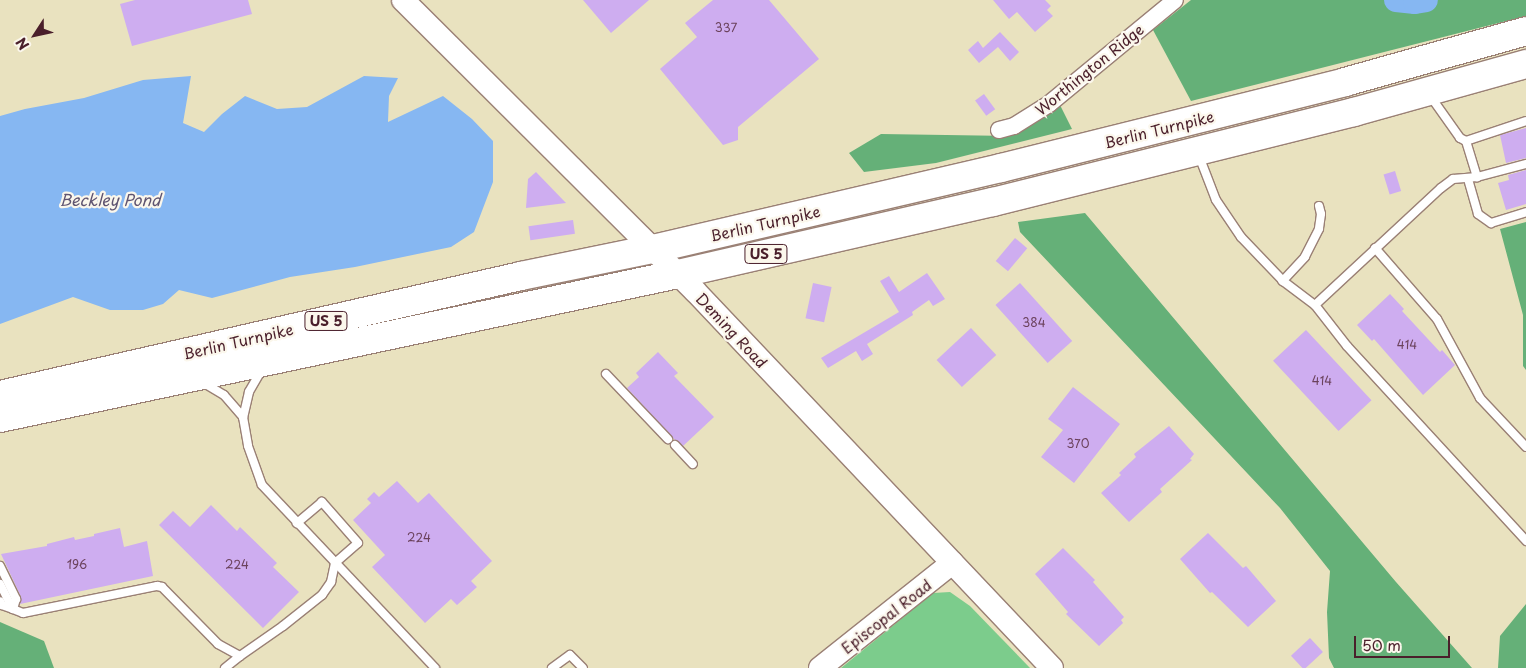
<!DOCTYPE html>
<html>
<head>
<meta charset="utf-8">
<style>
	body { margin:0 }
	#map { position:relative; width:1526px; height:668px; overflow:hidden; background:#e9e2bf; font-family:"Playpen Sans",sans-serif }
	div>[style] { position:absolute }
	.green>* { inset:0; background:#7ccc8c }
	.forest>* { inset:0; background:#65b078 }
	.water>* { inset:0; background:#86b7f2 }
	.river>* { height:24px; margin:-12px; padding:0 12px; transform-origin:12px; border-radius:12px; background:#86b7f2 }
	.building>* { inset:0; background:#ceadf0; transform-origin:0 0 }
	.roads { filter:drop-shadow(1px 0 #9a8075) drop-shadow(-1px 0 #9a8075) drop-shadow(0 1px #9a8075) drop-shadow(0 -1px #9a8075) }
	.lane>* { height:8px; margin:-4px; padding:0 4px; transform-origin:4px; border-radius:4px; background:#fff }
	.street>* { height:16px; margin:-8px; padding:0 8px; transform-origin:8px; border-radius:8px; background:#fff }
	.secondary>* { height:22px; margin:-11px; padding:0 11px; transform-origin:11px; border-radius:11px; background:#fff }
	.highway>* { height:28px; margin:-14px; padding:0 14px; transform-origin:14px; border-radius:14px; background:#fff }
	span { translate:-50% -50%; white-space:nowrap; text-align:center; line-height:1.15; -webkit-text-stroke:4.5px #fbf7ec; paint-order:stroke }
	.number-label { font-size:12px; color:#6b425c }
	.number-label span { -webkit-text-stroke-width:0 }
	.shield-label span { padding:1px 4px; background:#fbf7ec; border:1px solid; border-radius:4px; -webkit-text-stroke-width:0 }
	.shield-label { font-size:14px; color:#4a1f2b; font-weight:700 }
	.street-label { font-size:15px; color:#4a1f2b }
	.water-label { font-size:16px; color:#5f5471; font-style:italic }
	.north { position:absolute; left:10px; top:10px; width:50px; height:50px; -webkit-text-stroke:4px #fbf7ec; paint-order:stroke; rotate:235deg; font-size:14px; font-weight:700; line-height:20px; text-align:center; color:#4a1f2b }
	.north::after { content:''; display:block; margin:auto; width:18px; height:22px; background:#4a1f2b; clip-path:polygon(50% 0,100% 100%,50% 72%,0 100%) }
	.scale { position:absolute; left:1354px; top:636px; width:96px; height:22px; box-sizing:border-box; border:2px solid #4a1f2b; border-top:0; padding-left:6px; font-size:15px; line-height:18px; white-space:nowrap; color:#4a1f2b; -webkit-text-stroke:4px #fbf7ec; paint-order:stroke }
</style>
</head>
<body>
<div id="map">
	<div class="green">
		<div style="clip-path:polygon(950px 592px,970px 606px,1030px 668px,841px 668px,933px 593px)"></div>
	</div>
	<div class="forest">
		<div style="clip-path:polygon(1191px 0,1526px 0,1526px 16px,1191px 101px,1153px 30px)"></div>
		<div style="clip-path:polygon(1060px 105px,1072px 129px,936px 163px,864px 172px,849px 153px,881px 134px,1011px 136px)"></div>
		<div style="clip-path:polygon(1085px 213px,1396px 582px,1472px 668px,1334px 668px,1329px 658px,1327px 612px,1330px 571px,1280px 508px,1020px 232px,1018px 222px)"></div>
		<div style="clip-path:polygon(1526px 222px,1526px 370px,1523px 366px,1523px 315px,1500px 229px)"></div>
		<div style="clip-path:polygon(1526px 604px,1526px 668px,1498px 668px,1500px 636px)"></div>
		<div style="clip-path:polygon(0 622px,44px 641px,54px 668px,0 668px)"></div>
	</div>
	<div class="water">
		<div style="clip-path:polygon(191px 76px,183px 123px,204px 132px,222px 114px,245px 96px,277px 109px,307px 107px,364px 76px,398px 78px,389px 96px,388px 122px,443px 96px,472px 119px,493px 141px,493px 182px,474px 232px,451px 247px,355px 267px,290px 277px,212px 298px,179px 290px,163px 304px,143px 310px,110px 310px,73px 297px,0 324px,0 116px,25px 109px,84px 98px,143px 80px)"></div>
	</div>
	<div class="river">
		<div style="left:1396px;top:0;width:19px;rotate:6deg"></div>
		<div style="left:1415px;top:2px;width:11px;rotate:-10deg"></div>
	</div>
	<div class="building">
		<div style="clip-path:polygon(135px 0,248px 0,252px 14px,132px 46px,120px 4px)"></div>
		<div style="clip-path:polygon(583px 0,649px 0,611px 33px)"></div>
		<div style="clip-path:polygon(713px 0,769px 0,819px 59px,738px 127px,738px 140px,723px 145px,660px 69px,697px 37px,685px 23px)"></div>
		<div style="clip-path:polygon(993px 0,1045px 0,1051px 6px,1047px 10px,1053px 16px,1035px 32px,1017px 12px,1009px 19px)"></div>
		<div style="clip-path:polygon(1000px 32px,1019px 52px,1010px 61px,998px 47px,979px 63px,968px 50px,978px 41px,983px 48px)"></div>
		<div style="left:984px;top:94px;width:19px;height:11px;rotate:54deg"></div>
		<div style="clip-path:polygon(1526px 128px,1526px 158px,1506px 163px,1500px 135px)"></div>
		<div style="clip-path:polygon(1526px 170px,1526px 204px,1506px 210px,1498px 183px,1509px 180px,1508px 175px)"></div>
		<div style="left:1395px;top:171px;width:21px;height:12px;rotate:73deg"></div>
		<div style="clip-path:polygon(536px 172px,566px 203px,526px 208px,528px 179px)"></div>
		<div style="left:573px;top:220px;width:14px;height:45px;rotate:82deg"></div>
		<div style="left:1015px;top:238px;width:16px;height:30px;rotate:40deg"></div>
		<div style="clip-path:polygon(927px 273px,945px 299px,933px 306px,929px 300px,912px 312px,913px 315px,867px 344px,873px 354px,862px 361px,856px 351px,828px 368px,821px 358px,899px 312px,880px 281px,889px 276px,899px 292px)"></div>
		<div style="left:813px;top:283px;width:19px;height:36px;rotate:12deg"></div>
		<div style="left:1020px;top:283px;width:78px;height:33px;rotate:48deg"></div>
		<div style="clip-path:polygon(1390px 294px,1404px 309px,1402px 311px,1440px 352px,1442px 350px,1455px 365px,1423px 395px,1374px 339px,1372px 341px,1357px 325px)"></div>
		<div style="left:971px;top:328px;width:37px;height:47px;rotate:47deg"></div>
		<div style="left:1306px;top:330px;width:96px;height:45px;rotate:47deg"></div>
		<div style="clip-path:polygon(658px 352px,678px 373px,674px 376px,714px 417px,683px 446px,674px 439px,627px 388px,639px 377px,636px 373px)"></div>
		<div style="clip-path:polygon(1073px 387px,1120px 424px,1074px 483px,1041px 457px,1063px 430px,1048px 419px)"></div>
		<div style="clip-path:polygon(1169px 426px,1194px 454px,1190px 459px,1192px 460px,1160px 489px,1162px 492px,1129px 522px,1101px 493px,1121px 475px,1119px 473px,1136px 457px,1134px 454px)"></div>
		<div style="clip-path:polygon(397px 481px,418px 503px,429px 493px,492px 561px,471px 581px,477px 587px,457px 605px,451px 599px,425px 623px,372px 567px,385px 555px,353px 520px,371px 503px,367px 499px,374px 492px,379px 497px)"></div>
		<div style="clip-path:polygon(211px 505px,237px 531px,240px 527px,277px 563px,273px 567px,299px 592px,263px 628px,159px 525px,173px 511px,190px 527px)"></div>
		<div style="clip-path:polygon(120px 528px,124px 547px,147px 541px,153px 576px,20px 604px,21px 597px,1px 554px,47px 546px,47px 544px,74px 537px,75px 540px,94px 536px,94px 534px)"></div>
		<div style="clip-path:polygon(1208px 533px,1243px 568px,1246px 566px,1276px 601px,1248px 627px,1212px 592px,1210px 593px,1180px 559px)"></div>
		<div style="clip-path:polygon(1063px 548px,1095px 580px,1093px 582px,1124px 617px,1121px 620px,1123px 623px,1099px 646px,1066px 614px,1068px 612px,1035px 574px)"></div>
		<div style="left:1310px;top:638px;width:19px;height:26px;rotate:47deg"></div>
	</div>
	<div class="roads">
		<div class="lane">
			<div style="left:1431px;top:97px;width:50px;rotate:54.7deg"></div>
			<div style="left:1460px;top:138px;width:7px;rotate:27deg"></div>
			<div style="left:1466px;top:141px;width:63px;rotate:-18.4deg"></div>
			<div style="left:1466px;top:141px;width:38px;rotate:73deg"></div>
			<div style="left:1477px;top:177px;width:51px;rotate:-14.9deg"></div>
			<div style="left:1199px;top:156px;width:47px;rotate:68.9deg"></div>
			<div style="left:1216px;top:200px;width:45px;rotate:56deg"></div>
			<div style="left:1241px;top:237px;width:61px;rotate:46.3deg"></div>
			<div style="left:1468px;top:179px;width:36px;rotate:74deg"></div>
			<div style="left:1478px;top:214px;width:16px;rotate:35deg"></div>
			<div style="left:1491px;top:223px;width:37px;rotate:-17deg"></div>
			<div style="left:1319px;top:206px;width:8px;rotate:76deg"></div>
			<div style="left:1321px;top:214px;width:15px;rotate:98deg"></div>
			<div style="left:1319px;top:229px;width:31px;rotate:117deg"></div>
			<div style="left:1305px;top:257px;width:33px;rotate:133deg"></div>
			<div style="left:1283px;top:281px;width:40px;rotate:37deg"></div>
			<div style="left:1315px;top:305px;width:172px;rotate:-42.9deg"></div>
			<div style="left:1441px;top:188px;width:15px;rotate:-37deg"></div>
			<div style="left:1453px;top:179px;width:24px;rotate:-5deg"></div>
			<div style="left:1375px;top:248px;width:94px;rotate:48.9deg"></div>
			<div style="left:1437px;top:319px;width:90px;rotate:61.4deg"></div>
			<div style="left:1480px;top:398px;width:67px;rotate:46.8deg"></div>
			<div style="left:1315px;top:305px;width:52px;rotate:52deg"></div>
			<div style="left:1347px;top:346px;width:265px;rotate:47.4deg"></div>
			<div style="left:261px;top:371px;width:24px;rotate:120deg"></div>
			<div style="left:249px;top:392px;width:26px;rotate:103deg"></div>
			<div style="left:243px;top:417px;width:29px;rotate:80deg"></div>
			<div style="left:248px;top:446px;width:41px;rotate:70.3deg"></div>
			<div style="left:262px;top:485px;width:252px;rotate:46.6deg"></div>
			<div style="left:606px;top:374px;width:90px;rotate:46.4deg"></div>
			<div style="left:204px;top:383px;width:23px;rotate:31deg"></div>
			<div style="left:224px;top:395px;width:29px;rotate:49deg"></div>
			<div style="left:675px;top:445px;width:26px;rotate:47deg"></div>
			<div style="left:0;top:566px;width:37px;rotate:64deg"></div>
			<div style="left:16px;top:599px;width:10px;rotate:107deg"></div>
			<div style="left:13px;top:609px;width:12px;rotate:-160deg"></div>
			<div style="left:2px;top:605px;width:4px;rotate:-117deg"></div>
			<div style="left:0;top:584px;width:28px;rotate:63deg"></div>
			<div style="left:13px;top:609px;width:11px;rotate:22deg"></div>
			<div style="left:23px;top:613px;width:137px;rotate:-11.4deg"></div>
			<div style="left:157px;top:586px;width:5px;rotate:11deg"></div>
			<div style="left:162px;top:587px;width:80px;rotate:45.5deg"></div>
			<div style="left:218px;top:644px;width:25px;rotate:29deg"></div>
			<div style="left:240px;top:656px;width:52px;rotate:-34.9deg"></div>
			<div style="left:283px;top:626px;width:50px;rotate:-38.5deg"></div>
			<div style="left:322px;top:595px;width:16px;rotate:-55deg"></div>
			<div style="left:331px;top:582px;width:19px;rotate:-78deg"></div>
			<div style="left:335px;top:563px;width:30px;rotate:-41deg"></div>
			<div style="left:358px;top:543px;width:55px;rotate:-131.3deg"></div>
			<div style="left:322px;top:502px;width:33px;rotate:140deg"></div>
			<div style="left:225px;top:668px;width:19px;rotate:-39deg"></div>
			<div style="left:552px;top:668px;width:22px;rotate:-36deg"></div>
			<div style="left:570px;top:655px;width:18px;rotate:45deg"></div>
		</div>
		<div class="street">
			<div style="left:999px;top:130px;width:16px;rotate:-15deg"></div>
			<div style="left:1014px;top:126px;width:41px;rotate:-32.2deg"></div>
			<div style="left:1049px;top:104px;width:163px;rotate:-39.5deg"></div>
		</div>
		<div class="secondary">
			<div style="left:403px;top:0;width:412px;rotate:44.9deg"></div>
			<div style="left:695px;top:291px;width:519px;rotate:46.56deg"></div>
			<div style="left:820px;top:668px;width:169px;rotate:-38.5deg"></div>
		</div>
		<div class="highway">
			<div style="left:0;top:395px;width:534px;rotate:-12.87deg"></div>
			<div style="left:521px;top:276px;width:135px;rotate:-11.6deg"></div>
			<div style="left:653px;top:249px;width:357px;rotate:-13.1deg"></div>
			<div style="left:1001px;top:168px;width:355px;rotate:-14deg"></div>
			<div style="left:1345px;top:82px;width:188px;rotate:-15.7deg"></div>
			<div style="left:0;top:418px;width:693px;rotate:-11.99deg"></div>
			<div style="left:678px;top:274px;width:323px;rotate:-12.9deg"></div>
			<div style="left:993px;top:202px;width:372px;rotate:-14deg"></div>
			<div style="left:1354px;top:112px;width:179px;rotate:-15.6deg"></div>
		</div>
	</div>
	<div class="number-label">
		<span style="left:726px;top:28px">337</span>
		<span style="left:1034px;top:323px">384</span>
		<span style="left:1407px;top:345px">414</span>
		<span style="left:1322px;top:381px">414</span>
		<span style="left:1078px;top:444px">370</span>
		<span style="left:419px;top:538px">224</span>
		<span style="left:77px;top:565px">196</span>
		<span style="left:237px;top:565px">224</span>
	</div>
	<div class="shield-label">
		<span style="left:766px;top:254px">US 5</span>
		<span style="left:326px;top:321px">US 5</span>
	</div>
	<div class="street-label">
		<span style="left:1089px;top:69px;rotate:-39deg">Worthington Ridge</span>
		<span style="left:1159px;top:129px;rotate:-14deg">Berlin Turnpike</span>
		<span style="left:765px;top:223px;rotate:-13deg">Berlin Turnpike</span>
		<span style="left:732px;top:330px;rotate:47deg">Deming Road</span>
		<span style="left:238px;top:341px;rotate:-13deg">Berlin Turnpike</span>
		<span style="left:886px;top:616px;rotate:-38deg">Episcopal Road</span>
	</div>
	<div class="water-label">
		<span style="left:110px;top:199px">Beckley Pond</span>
	</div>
	<div class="north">N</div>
	<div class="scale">50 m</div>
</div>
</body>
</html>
